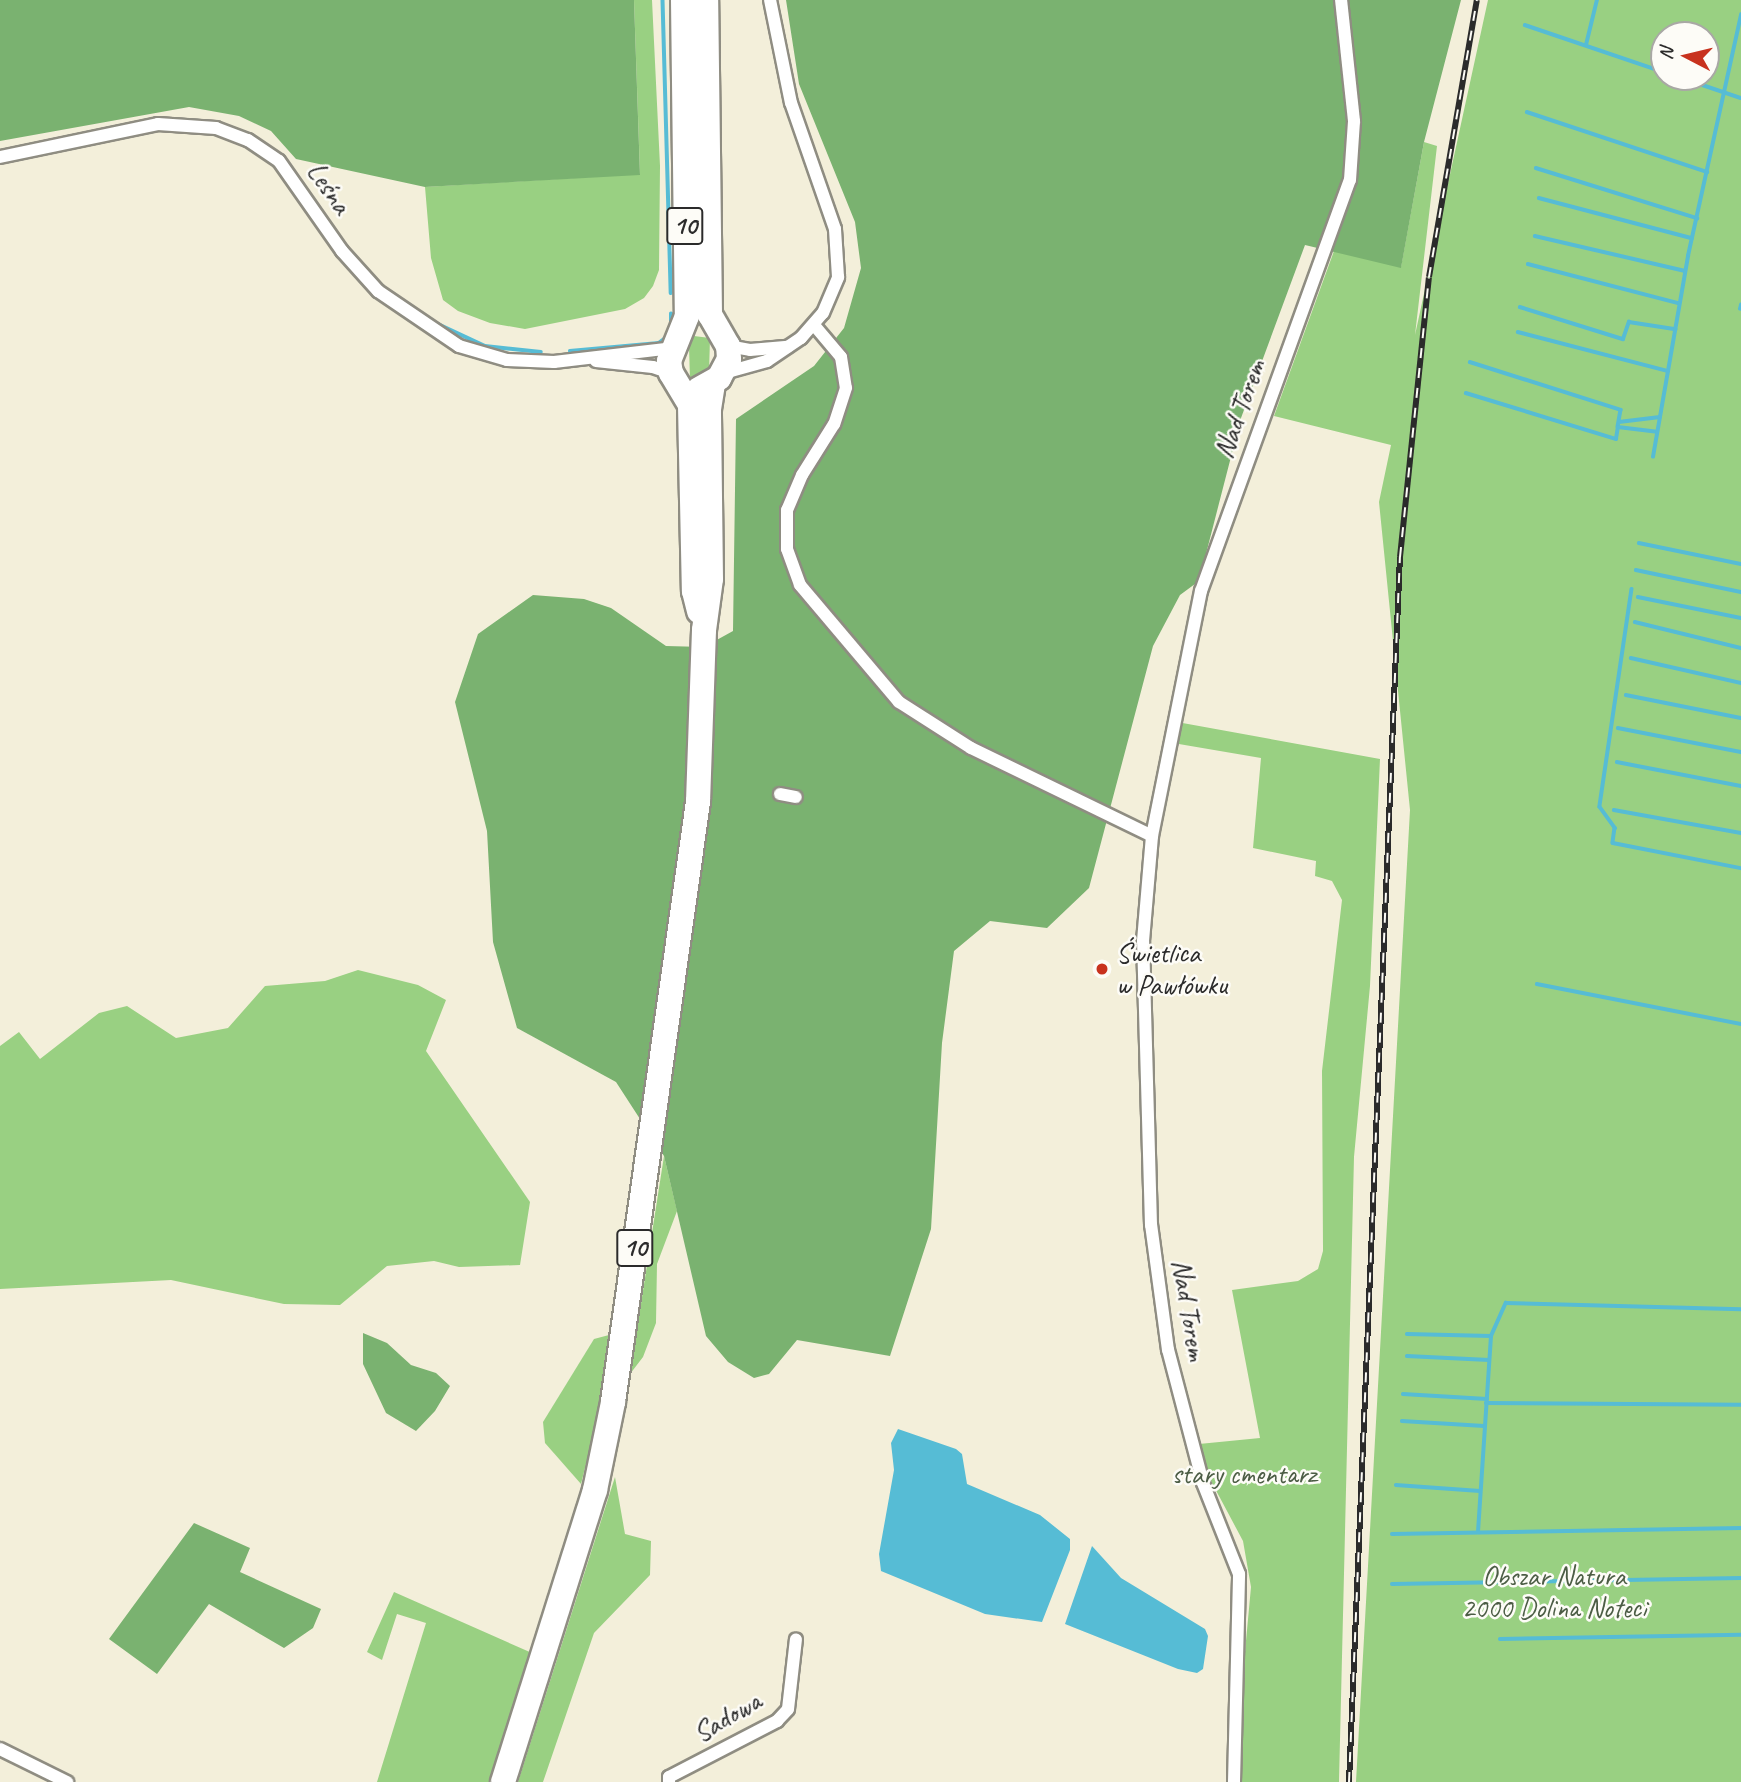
<!DOCTYPE html>
<html>
<head>
<meta charset="utf-8">
<style>
	body { margin:0 }
	#map { position:relative; width:1741px; height:1782px; overflow:hidden; background:#f3efda; font-family:Caveat,sans-serif }
	div>[style] { position:absolute }
	.green>* { inset:0; background:#99d082 }
	.forest>* { inset:0; background:#7ab270 }
	.water>* { inset:0; background:#56bcd5 }
	.stream>* { height:3.5px; margin:-1.75px; padding:0 1.75px; transform-origin:1.75px; border-radius:1.75px; background:#56bcd5 }
	.roads { filter:drop-shadow(2px 0 #8f8d82) drop-shadow(-2px 0 #8f8d82) drop-shadow(0 2px #8f8d82) drop-shadow(0 -2px #8f8d82) }
	.street>* { height:12px; margin:-6px; padding:0 6px; transform-origin:6px; border-radius:6px; background:#fff }
	.highway>* { height:24px; margin:-12px; padding:0 12px; transform-origin:12px; border-radius:12px; background:#fff }
	.rail>* { height:6px; margin-top:-3px; transform-origin:0; background:repeating-linear-gradient(90deg,#fdfcf7 0 10px,#2b2b2b 0 20px); box-sizing:border-box; border-block:2px solid #2b2b2b }
	.dots>* { width:19px; height:19px; translate:-50% -50%; box-sizing:border-box; border:4px solid #fdfcf7; border-radius:50% }
	span { translate:-50% -50%; white-space:nowrap; text-align:center; line-height:1.15; -webkit-text-stroke:5px #fdfcf7; paint-order:stroke }
	.shield-label span { padding:2px 5px; background:#fdfcf7; border:2px solid; border-radius:5px; -webkit-text-stroke-width:0 }
	.shield-label { font-size:26px; color:#2b2b2b; font-weight:700 }
	.street-label { font-size:28px; color:#2b2b2b }
	.poi-label { font-size:28px; color:#2b2b2b }
	.left { translate:0 -50%; text-align:left }
	.park-label { font-size:28px; color:#4c5d45 }
	.north { position:absolute; left:1650px; top:21px; width:70px; height:70px; box-sizing:border-box; background:#fdfcf7; border:2px solid #a9a8a5; border-radius:50%; rotate:277deg; font-size:19px; font-weight:700; line-height:28px; text-align:center; color:#2b2b2b }
	.north::after { content:''; display:block; margin:auto; width:24px; height:32px; background:#c8321e; clip-path:polygon(50% 0,100% 100%,50% 72%,0 100%) }
</style>
</head>
<body>
<div id="map">
	<div class="green">
		<div style="clip-path:polygon(634px 0,652px 0,660px 166px,659px 270px,653px 286px,644px 298px,625px 309px,525px 329px,490px 323px,458px 311px,443px 300px,431px 258px,425px 187px,640px 174px)"></div>
		<div style="clip-path:polygon(evenodd,1488px 0,1741px 0,1741px 1782px,1356px 1782px,1410px 810px,1379px 502px,1391px 445px,1274px 416px,1334px 251px,1401px 267px,1424px 142px,1437px 146px,1415px 335px,1488px 0,1664px 35px,1706px 35px,1706px 77px,1664px 77px,1664px 35px)"></div>
		<div style="clip-path:polygon(694px 336px,710px 338px,709px 373px,695px 382px,690px 380px,689px 346px)"></div>
		<div style="clip-path:polygon(1177px 722px,1380px 759px,1370px 986px,1354px 1157px,1339px 1782px,1239px 1782px,1238px 1727px,1251px 1587px,1243px 1541px,1211px 1481px,1199px 1444px,1260px 1438px,1232px 1290px,1298px 1281px,1318px 1269px,1323px 1251px,1322px 1071px,1342px 900px,1332px 881px,1315px 876px,1316px 861px,1253px 848px,1261px 758px,1173px 743px)"></div>
		<div style="clip-path:polygon(358px 970px,418px 985px,446px 1000px,426px 1051px,530px 1202px,520px 1265px,459px 1267px,434px 1261px,387px 1266px,340px 1305px,284px 1304px,171px 1280px,0 1289px,0 1046px,19px 1032px,40px 1059px,99px 1013px,127px 1006px,176px 1038px,228px 1028px,265px 986px,325px 981px)"></div>
		<div style="clip-path:polygon(664px 1156px,677px 1211px,657px 1264px,656px 1323px,643px 1357px,630px 1374px)"></div>
		<div style="clip-path:polygon(609px 1335px,603px 1395px,581px 1484px,545px 1443px,543px 1422px,594px 1339px)"></div>
		<div style="clip-path:polygon(615px 1477px,625px 1534px,651px 1541px,650px 1575px,594px 1633px,543px 1782px,518px 1782px)"></div>
		<div style="clip-path:polygon(394px 1592px,532px 1653px,490px 1782px,377px 1782px,426px 1623px,397px 1614px,382px 1660px,367px 1652px)"></div>
	</div>
	<div class="forest">
		<div style="clip-path:polygon(0 0,634px 0,640px 175px,425px 187px,296px 159px,271px 131px,239px 116px,189px 107px,0 141px)"></div>
		<div style="clip-path:polygon(786px 0,1461px 0,1424px 142px,1401px 268px,1305px 245px,1241px 418px,1199px 581px,1180px 595px,1153px 646px,1089px 888px,1047px 928px,990px 921px,954px 951px,942px 1043px,931px 1229px,890px 1356px,797px 1340px,769px 1374px,754px 1378px,728px 1362px,706px 1336px,664px 1156px,616px 1082px,517px 1028px,493px 942px,487px 831px,455px 702px,478px 634px,533px 595px,584px 599px,611px 608px,666px 646px,704px 647px,733px 631px,736px 419px,814px 366px,844px 328px,861px 268px,855px 222px,799px 84px)"></div>
		<div style="clip-path:polygon(363px 1333px,387px 1343px,411px 1365px,436px 1373px,450px 1386px,435px 1411px,416px 1431px,386px 1413px,363px 1364px)"></div>
		<div style="clip-path:polygon(194px 1523px,250px 1548px,240px 1572px,321px 1609px,313px 1628px,284px 1648px,209px 1604px,157px 1674px,109px 1639px)"></div>
	</div>
	<div class="water">
		<div style="clip-path:polygon(898px 1429px,956px 1449px,962px 1454px,967px 1484px,1040px 1515px,1070px 1539px,1070px 1550px,1042px 1622px,985px 1614px,881px 1571px,879px 1554px,894px 1470px,891px 1443px)"></div>
		<div style="clip-path:polygon(1092px 1546px,1121px 1578px,1205px 1629px,1208px 1636px,1203px 1669px,1197px 1673px,1178px 1669px,1065px 1624px)"></div>
	</div>
	<div class="stream">
		<div style="left:663px;top:0;width:293px;rotate:88.4deg"></div>
		<div style="left:1525px;top:25px;width:147px;rotate:18.7deg"></div>
		<div style="left:1586px;top:45px;width:46px;rotate:-76.3deg"></div>
		<div style="left:1679px;top:77px;width:65px;rotate:18.7deg"></div>
		<div style="left:1527px;top:112px;width:190px;rotate:18.4deg"></div>
		<div style="left:1536px;top:168px;width:169px;rotate:17.3deg"></div>
		<div style="left:1539px;top:198px;width:158px;rotate:14.7deg"></div>
		<div style="left:1535px;top:236px;width:154px;rotate:13.1deg"></div>
		<div style="left:1528px;top:264px;width:155px;rotate:14.6deg"></div>
		<div style="left:1520px;top:307px;width:108px;rotate:17.3deg"></div>
		<div style="left:1623px;top:339px;width:18px;rotate:-71deg"></div>
		<div style="left:1629px;top:322px;width:47px;rotate:8.7deg"></div>
		<div style="left:1740px;top:309px;width:4px;rotate:-76deg"></div>
		<div style="left:436px;top:323px;width:54px;rotate:25.1deg"></div>
		<div style="left:485px;top:346px;width:56px;rotate:6.1deg"></div>
		<div style="left:671px;top:327px;width:13px;rotate:-90deg"></div>
		<div style="left:1518px;top:332px;width:155px;rotate:14.6deg"></div>
		<div style="left:570px;top:351px;width:89px;rotate:-5.1deg"></div>
		<div style="left:659px;top:343px;width:10px;rotate:-37deg"></div>
		<div style="left:1470px;top:362px;width:158px;rotate:17.6deg"></div>
		<div style="left:1621px;top:410px;width:17px;rotate:100deg"></div>
		<div style="left:1466px;top:393px;width:157px;rotate:17deg"></div>
		<div style="left:1616px;top:439px;width:12px;rotate:-81deg"></div>
		<div style="left:1618px;top:427px;width:39px;rotate:7deg"></div>
		<div style="left:1619px;top:422px;width:41px;rotate:-7deg"></div>
		<div style="left:1653px;top:457px;width:204px;rotate:-80.1deg"></div>
		<div style="left:1688px;top:256px;width:247px;rotate:-77.6deg"></div>
		<div style="left:1639px;top:543px;width:104px;rotate:11.6deg"></div>
		<div style="left:1636px;top:570px;width:107px;rotate:11.8deg"></div>
		<div style="left:1632px;top:589px;width:220px;rotate:98.4deg"></div>
		<div style="left:1600px;top:807px;width:26px;rotate:54deg"></div>
		<div style="left:1615px;top:828px;width:15px;rotate:98deg"></div>
		<div style="left:1613px;top:843px;width:130px;rotate:11.1deg"></div>
		<div style="left:1638px;top:597px;width:105px;rotate:11.5deg"></div>
		<div style="left:1635px;top:622px;width:109px;rotate:13.8deg"></div>
		<div style="left:1631px;top:658px;width:113px;rotate:12.8deg"></div>
		<div style="left:1626px;top:695px;width:117px;rotate:11.3deg"></div>
		<div style="left:1618px;top:728px;width:125px;rotate:11deg"></div>
		<div style="left:1617px;top:762px;width:126px;rotate:11deg"></div>
		<div style="left:1614px;top:810px;width:129px;rotate:10.3deg"></div>
		<div style="left:1537px;top:984px;width:208px;rotate:11.1deg"></div>
		<div style="left:1407px;top:1334px;width:84px;rotate:1.4deg"></div>
		<div style="left:1407px;top:1356px;width:82px;rotate:2.8deg"></div>
		<div style="left:1403px;top:1394px;width:84px;rotate:3.4deg"></div>
		<div style="left:1486px;top:1403px;width:255px;rotate:0.4deg"></div>
		<div style="left:1402px;top:1421px;width:82px;rotate:3.5deg"></div>
		<div style="left:1396px;top:1485px;width:84px;rotate:4.1deg"></div>
		<div style="left:1478px;top:1532px;width:196px;rotate:-86.2deg"></div>
		<div style="left:1491px;top:1336px;width:36px;rotate:-66deg"></div>
		<div style="left:1506px;top:1303px;width:235px;rotate:1.5deg"></div>
		<div style="left:1392px;top:1534px;width:349px;rotate:-1deg"></div>
		<div style="left:1392px;top:1584px;width:349px;rotate:-1deg"></div>
		<div style="left:1500px;top:1639px;width:241px;rotate:-1deg"></div>
	</div>
	<div class="roads">
		<div class="street">
			<div style="left:0;top:157px;width:161px;rotate:-11.8deg"></div>
			<div style="left:158px;top:124px;width:58px;rotate:3.9deg"></div>
			<div style="left:216px;top:128px;width:34px;rotate:21deg"></div>
			<div style="left:248px;top:140px;width:37px;rotate:34deg"></div>
			<div style="left:279px;top:161px;width:110px;rotate:55deg"></div>
			<div style="left:342px;top:251px;width:54px;rotate:48deg"></div>
			<div style="left:378px;top:291px;width:98px;rotate:34.2deg"></div>
			<div style="left:459px;top:346px;width:50px;rotate:16.3deg"></div>
			<div style="left:507px;top:360px;width:47px;rotate:2.4deg"></div>
			<div style="left:554px;top:362px;width:121px;rotate:-6.7deg"></div>
			<div style="left:814px;top:325px;width:42px;rotate:49.8deg"></div>
			<div style="left:841px;top:357px;width:31px;rotate:81deg"></div>
			<div style="left:846px;top:388px;width:38px;rotate:108deg"></div>
			<div style="left:834px;top:424px;width:60px;rotate:122.1deg"></div>
			<div style="left:802px;top:475px;width:38px;rotate:113deg"></div>
			<div style="left:787px;top:510px;width:39px;rotate:90deg"></div>
			<div style="left:787px;top:549px;width:38px;rotate:70deg"></div>
			<div style="left:800px;top:585px;width:153px;rotate:49.8deg"></div>
			<div style="left:899px;top:702px;width:85px;rotate:32.6deg"></div>
			<div style="left:971px;top:748px;width:201px;rotate:25.9deg"></div>
			<div style="left:728px;top:346px;width:22px;rotate:10deg"></div>
			<div style="left:750px;top:350px;width:38px;rotate:-5deg"></div>
			<div style="left:596px;top:361px;width:57px;rotate:6deg"></div>
			<div style="left:653px;top:367px;width:18px;rotate:19deg"></div>
			<div style="left:724px;top:373px;width:45px;rotate:-15.6deg"></div>
			<div style="left:767px;top:361px;width:41px;rotate:-34.1deg"></div>
			<div style="left:801px;top:338px;width:33px;rotate:-49deg"></div>
			<div style="left:823px;top:313px;width:39px;rotate:-67deg"></div>
			<div style="left:838px;top:277px;width:48px;rotate:-93.6deg"></div>
			<div style="left:835px;top:229px;width:133px;rotate:-109.2deg"></div>
			<div style="left:791px;top:103px;width:105px;rotate:-101.5deg"></div>
			<div style="left:780px;top:794px;width:16px;rotate:11deg"></div>
			<div style="left:0;top:1749px;width:75px;rotate:26.2deg"></div>
			<div style="left:669px;top:1782px;width:5px;rotate:-90deg"></div>
			<div style="left:669px;top:1777px;width:122px;rotate:-27.4deg"></div>
			<div style="left:777px;top:1721px;width:16px;rotate:-47deg"></div>
			<div style="left:788px;top:1709px;width:70px;rotate:-83.5deg"></div>
			<div style="left:1234px;top:1782px;width:208px;rotate:-88.6deg"></div>
			<div style="left:1239px;top:1574px;width:98px;rotate:-111.6deg"></div>
			<div style="left:1203px;top:1483px;width:138px;rotate:-104.7deg"></div>
			<div style="left:1168px;top:1350px;width:126px;rotate:-97.7deg"></div>
			<div style="left:1151px;top:1225px;width:284px;rotate:-91.6deg"></div>
			<div style="left:1143px;top:941px;width:105px;rotate:-85.1deg"></div>
			<div style="left:1152px;top:836px;width:250px;rotate:-78.7deg"></div>
			<div style="left:1201px;top:591px;width:437px;rotate:-70.1deg"></div>
			<div style="left:1350px;top:180px;width:59px;rotate:-86.1deg"></div>
			<div style="left:1354px;top:121px;width:122px;rotate:-96.1deg"></div>
		</div>
		<div class="highway">
			<div style="left:683px;top:0;width:316px;rotate:89.3deg"></div>
			<div style="left:687px;top:316px;width:48px;rotate:111.8deg"></div>
			<div style="left:669px;top:361px;width:12px;rotate:81deg"></div>
			<div style="left:671px;top:373px;width:37px;rotate:59deg"></div>
			<div style="left:690px;top:405px;width:186px;rotate:88.8deg"></div>
			<div style="left:694px;top:591px;width:21px;rotate:76deg"></div>
			<div style="left:699px;top:389px;width:23px;rotate:-29deg"></div>
			<div style="left:719px;top:378px;width:21px;rotate:-62deg"></div>
			<div style="left:729px;top:359px;width:13px;rotate:-94deg"></div>
			<div style="left:728px;top:346px;width:36px;rotate:-120deg"></div>
			<div style="left:710px;top:315px;width:315px;rotate:-90.7deg"></div>
			<div style="left:503px;top:1782px;width:306px;rotate:-72.5deg"></div>
			<div style="left:595px;top:1490px;width:90px;rotate:-78.4deg"></div>
			<div style="left:613px;top:1402px;width:606px;rotate:-81.94deg"></div>
			<div style="left:698px;top:802px;width:172px;rotate:-88deg"></div>
			<div style="left:704px;top:630px;width:51px;rotate:-82.2deg"></div>
			<div style="left:711px;top:579px;width:170px;rotate:-90.7deg"></div>
			<div style="left:709px;top:409px;width:26px;rotate:-81deg"></div>
		</div>
	</div>
	<div class="rail">
		<div style="left:1349px;top:1782px;width:1226px;rotate:-87.62deg"></div>
		<div style="left:1400px;top:557px;width:281px;rotate:-84.1deg"></div>
		<div style="left:1429px;top:277px;width:281px;rotate:-80.2deg"></div>
	</div>
	<div class="dots">
		<div style="left:1102px;top:969px;background:#c8321e"></div>
	</div>
	<div class="shield-label">
		<span style="left:685px;top:226px">10</span>
		<span style="left:635px;top:1248px">10</span>
	</div>
	<div class="street-label">
		<span style="left:329px;top:188px;rotate:55deg">Leśna</span>
		<span style="left:1240px;top:409px;rotate:-70deg">Nad Torem</span>
		<span style="left:1189px;top:1310px;rotate:81deg">Nad Torem</span>
		<span style="left:727px;top:1717px;rotate:-30deg">Sadowa</span>
	</div>
	<div class="poi-label">
		<span class="left" style="left:1116px;top:969px">Świetlica<br>w Pawłówku</span>
	</div>
	<div class="park-label">
		<span style="left:1244px;top:1474px">stary cmentarz</span>
		<span style="left:1554px;top:1592px">Obszar Natura<br>2000 Dolina Noteci</span>
	</div>
	<div class="north">N</div>
</div>
</body>
</html>
